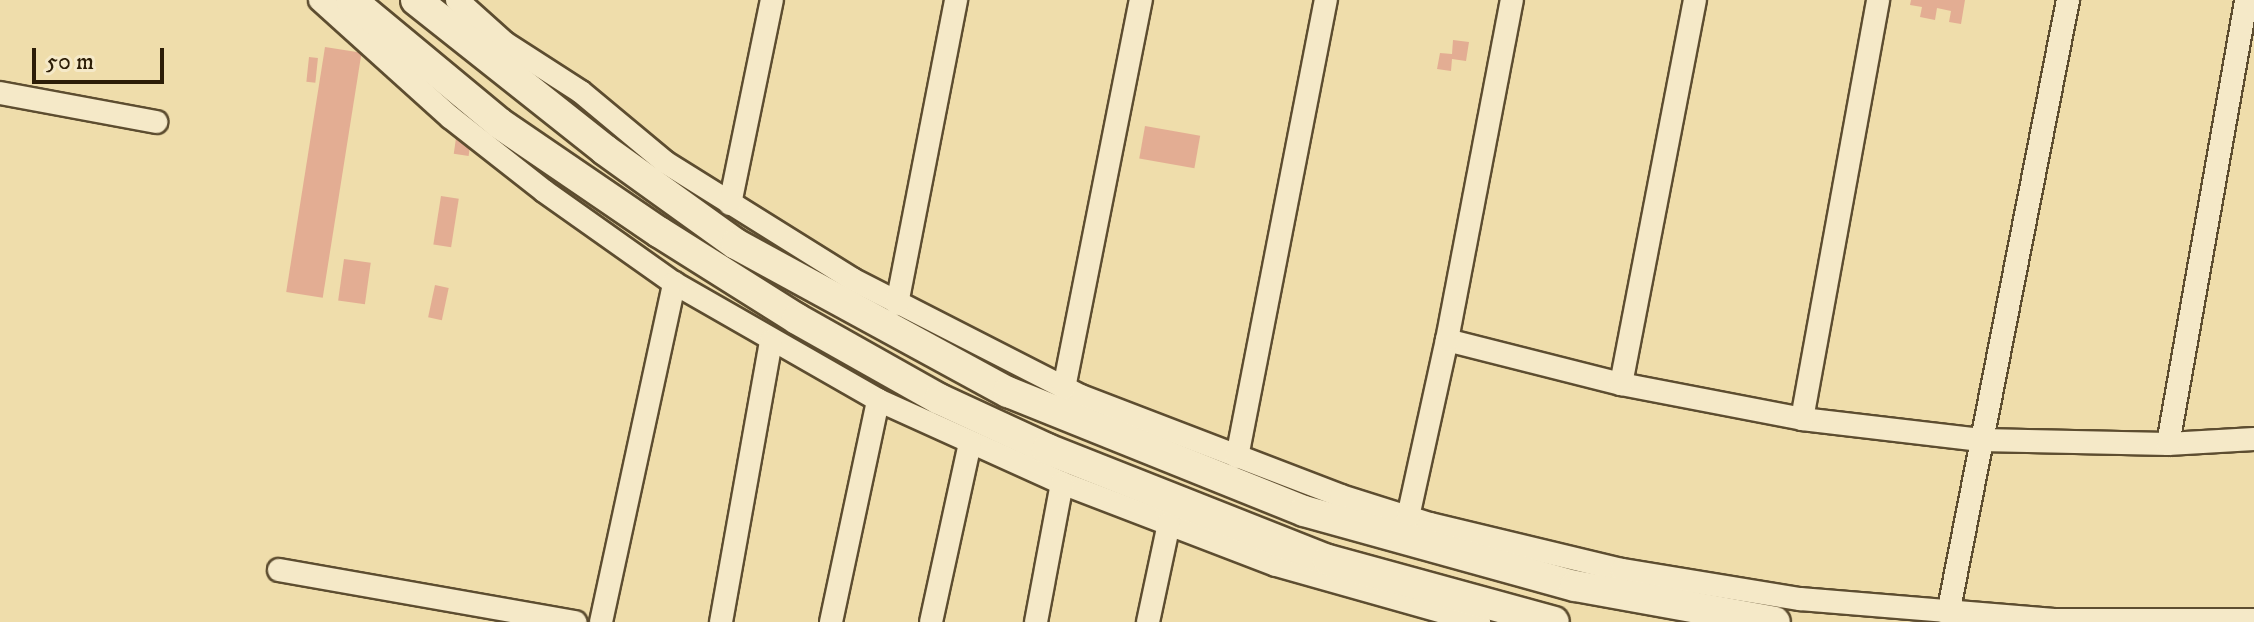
<!DOCTYPE html>
<html>
<head>
<meta charset="utf-8">
<style>
	body { margin:0 }
	#map { position:relative; width:2254px; height:622px; overflow:hidden; background:#efddab; font-family:"IM FELL DW Pica",serif }
	div>[style] { position:absolute }
	.building>* { inset:0; background:#e3ad93; transform-origin:0 0 }
	.roads { filter:drop-shadow(2px 0 #5d4d30) drop-shadow(-2px 0 #5d4d30) drop-shadow(0 2px #5d4d30) drop-shadow(0 -2px #5d4d30) }
	.minor>* { height:22px; margin:-11px; padding:0 11px; transform-origin:11px; border-radius:11px; background:#f5e9c8 }
	.secondary>* { height:30px; margin:-15px; padding:0 15px; transform-origin:15px; border-radius:15px; background:#f5e9c8 }
	span { translate:-50% -50%; white-space:nowrap; text-align:center; line-height:1.15; -webkit-text-stroke:7px #f5e9c8; paint-order:stroke }
	.scale { position:absolute; left:32px; top:48px; width:132px; height:36px; box-sizing:border-box; border:4px solid #2c1d07; border-top:0; padding-left:10px; font-size:24px; line-height:28px; white-space:nowrap; color:#2c1d07; -webkit-text-stroke:6px #f5e9c8; paint-order:stroke }
</style>
</head>
<body>
<div id="map">
	<div class="building">
		<div style="clip-path:polygon(1911px 0,1965px 0,1961px 24px,1949px 22px,1951px 11px,1937px 8px,1935px 20px,1920px 17px,1922px 7px,1910px 5px)"></div>
		<div style="clip-path:polygon(1453px 40px,1469px 42px,1466px 61px,1452px 59px,1451px 71px,1437px 69px,1440px 53px,1452px 54px)"></div>
		<div style="left:325px;top:47px;width:37px;height:248px;rotate:9deg"></div>
		<div style="left:309px;top:57px;width:9px;height:25px;rotate:6deg"></div>
		<div style="left:1145px;top:126px;width:56px;height:33px;rotate:10deg"></div>
		<div style="left:456px;top:138px;width:15px;height:16px;rotate:8deg"></div>
		<div style="left:441px;top:196px;width:18px;height:49px;rotate:9deg"></div>
		<div style="left:344px;top:259px;width:27px;height:42px;rotate:8deg"></div>
		<div style="left:435px;top:285px;width:14px;height:33px;rotate:12deg"></div>
	</div>
	<div class="roads">
		<div class="minor">
			<div style="left:320px;top:0;width:175px;rotate:42deg"></div>
			<div style="left:450px;top:117px;width:120px;rotate:38.2deg"></div>
			<div style="left:544px;top:191px;width:159px;rotate:35.3deg"></div>
			<div style="left:674px;top:283px;width:235px;rotate:29.8deg"></div>
			<div style="left:878px;top:400px;width:202px;rotate:24.3deg"></div>
			<div style="left:1062px;top:483px;width:229px;rotate:21deg"></div>
			<div style="left:1276px;top:565px;width:211px;rotate:15.7deg"></div>
			<div style="left:457px;top:0;width:64px;rotate:41.9deg"></div>
			<div style="left:505px;top:43px;width:90px;rotate:32.8deg"></div>
			<div style="left:581px;top:92px;width:109px;rotate:39.8deg"></div>
			<div style="left:665px;top:162px;width:221px;rotate:32deg"></div>
			<div style="left:852px;top:279px;width:257px;rotate:27.1deg"></div>
			<div style="left:1081px;top:396px;width:279px;rotate:21deg"></div>
			<div style="left:1341px;top:496px;width:93px;rotate:17.5deg"></div>
			<div style="left:1430px;top:524px;width:197px;rotate:13.5deg"></div>
			<div style="left:1622px;top:570px;width:180px;rotate:9.3deg"></div>
			<div style="left:1800px;top:599px;width:258px;rotate:4.7deg"></div>
			<div style="left:2057px;top:620px;width:197px"></div>
			<div style="left:0;top:93px;width:159px;rotate:10.5deg"></div>
			<div style="left:730px;top:204px;width:208px;rotate:-78.4deg"></div>
			<div style="left:897px;top:304px;width:310px;rotate:-79deg"></div>
			<div style="left:1447px;top:340px;width:179px;rotate:14.2deg"></div>
			<div style="left:1621px;top:384px;width:184px;rotate:10.9deg"></div>
			<div style="left:1802px;top:419px;width:180px;rotate:6.7deg"></div>
			<div style="left:1981px;top:440px;width:187px;rotate:1.2deg"></div>
			<div style="left:2168px;top:444px;width:86px;rotate:-3.3deg"></div>
			<div style="left:1621px;top:384px;width:391px;rotate:-79.1deg"></div>
			<div style="left:1064px;top:388px;width:396px;rotate:-78.8deg"></div>
			<div style="left:1802px;top:419px;width:426px;rotate:-79.7deg"></div>
			<div style="left:2168px;top:444px;width:451px;rotate:-80deg"></div>
			<div style="left:1237px;top:457px;width:466px;rotate:-79deg"></div>
			<div style="left:1408px;top:517px;width:181px;rotate:-77.6deg"></div>
			<div style="left:1447px;top:340px;width:346px;rotate:-79.2deg"></div>
			<div style="left:279px;top:570px;width:301px;rotate:10deg"></div>
			<div style="left:1948px;top:614px;width:626px;rotate:-78.94deg"></div>
			<div style="left:601px;top:622px;width:347px;rotate:-77.8deg"></div>
			<div style="left:721px;top:622px;width:285px;rotate:-79.9deg"></div>
			<div style="left:831px;top:622px;width:227px;rotate:-78deg"></div>
			<div style="left:931px;top:622px;width:183px;rotate:-77.7deg"></div>
			<div style="left:1036px;top:622px;width:141px;rotate:-79.4deg"></div>
			<div style="left:1148px;top:622px;width:101px;rotate:-78deg"></div>
		</div>
		<div class="secondary">
			<div style="left:351px;top:0;width:192px;rotate:39.7deg"></div>
			<div style="left:499px;top:123px;width:194px;rotate:34.3deg"></div>
			<div style="left:659px;top:232px;width:163px;rotate:32.2deg"></div>
			<div style="left:797px;top:319px;width:163px;rotate:29.4deg"></div>
			<div style="left:939px;top:399px;width:119px;rotate:24.8deg"></div>
			<div style="left:1047px;top:449px;width:302px;rotate:21.6deg"></div>
			<div style="left:1328px;top:560px;width:234px;rotate:15.3deg"></div>
			<div style="left:416px;top:0;width:241px;rotate:38.4deg"></div>
			<div style="left:605px;top:150px;width:161px;rotate:35.7deg"></div>
			<div style="left:736px;top:244px;width:310px;rotate:28.6deg"></div>
			<div style="left:1008px;top:392px;width:319px;rotate:21.9deg"></div>
			<div style="left:1304px;top:511px;width:281px;rotate:15.5deg"></div>
			<div style="left:1575px;top:586px;width:203px;rotate:10.2deg"></div>
		</div>
	</div>
	<div class="scale">50 m</div>
</div>
</body>
</html>
